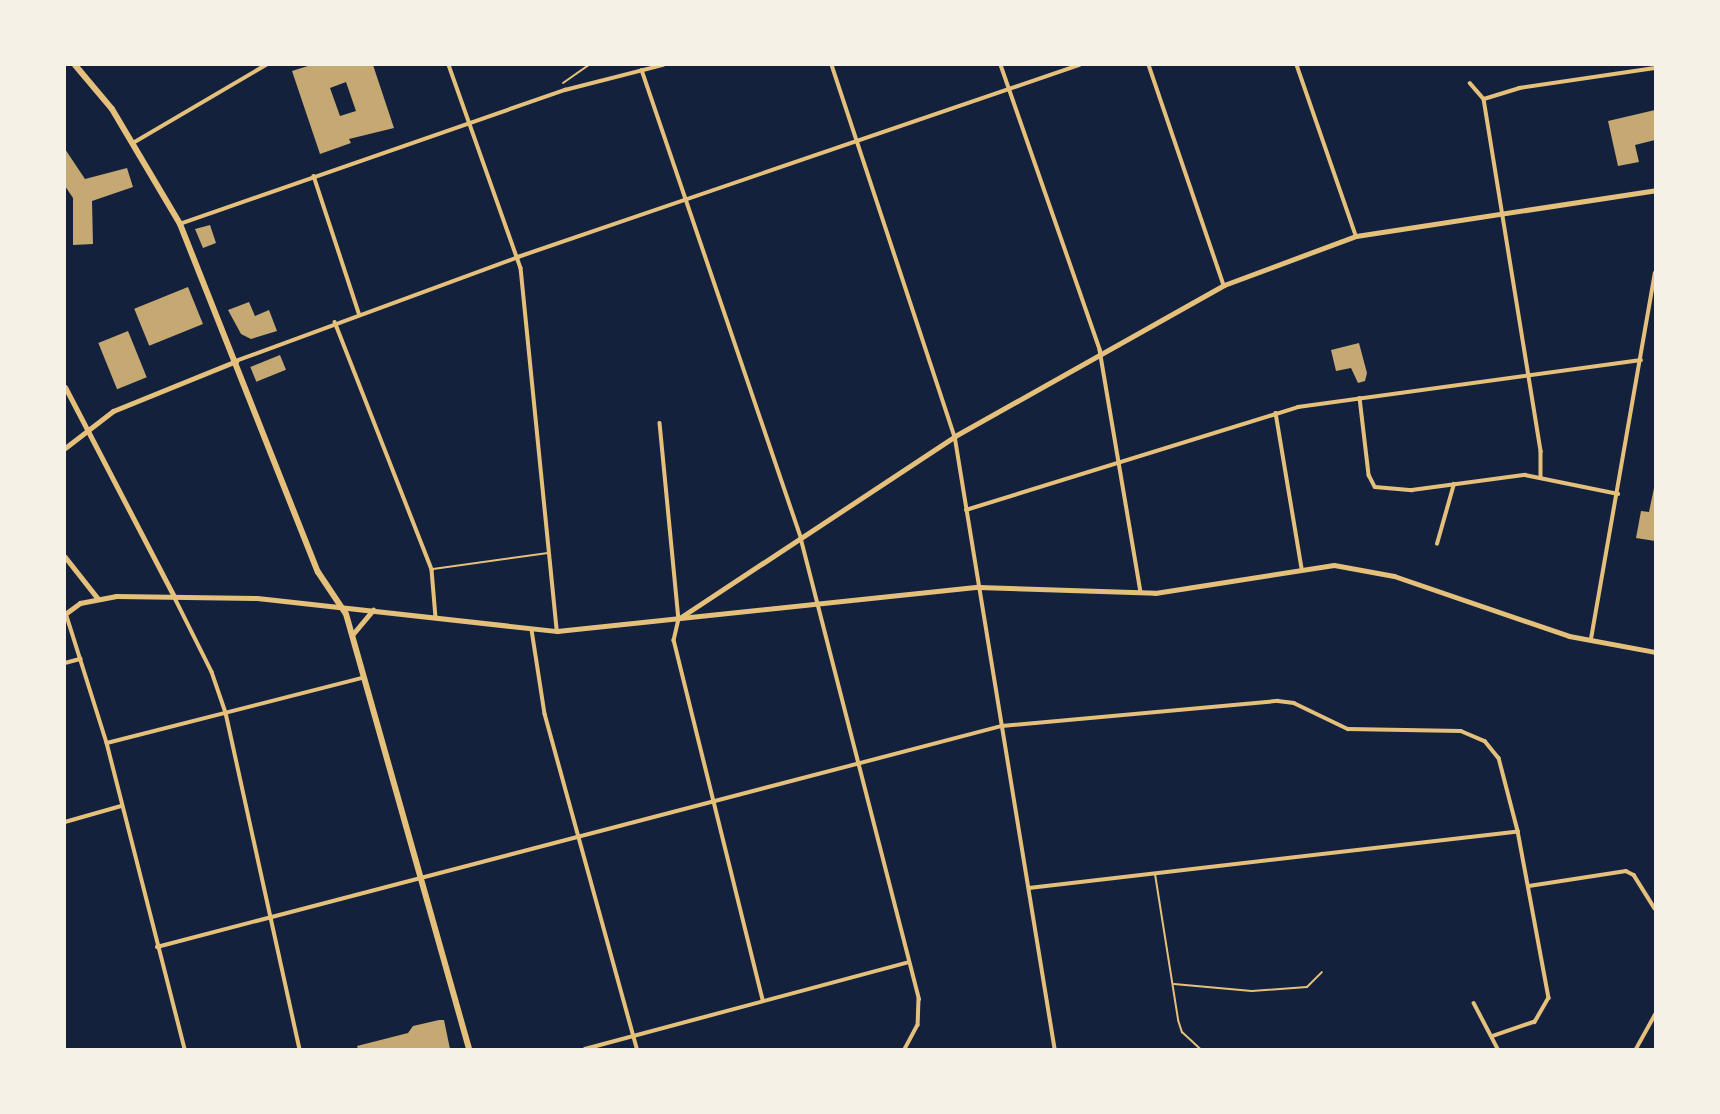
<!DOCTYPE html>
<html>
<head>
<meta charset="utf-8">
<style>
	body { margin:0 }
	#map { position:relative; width:1720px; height:1114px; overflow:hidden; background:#14213d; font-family:Ubuntu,sans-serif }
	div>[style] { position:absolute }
	.building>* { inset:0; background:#c6a872; transform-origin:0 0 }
	.path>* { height:2px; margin:-1px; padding:0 1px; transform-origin:1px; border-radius:1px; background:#e5c07b }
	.service>* { height:2px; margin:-1px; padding:0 1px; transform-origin:1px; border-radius:1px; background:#e5c07b }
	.minor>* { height:3.5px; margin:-1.75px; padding:0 1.75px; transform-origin:1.75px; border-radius:1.75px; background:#e5c07b }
	.tertiary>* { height:5px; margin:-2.5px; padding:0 2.5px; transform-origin:2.5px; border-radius:2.5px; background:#e5c07b }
	.primary>* { height:6px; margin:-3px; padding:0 3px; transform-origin:3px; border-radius:3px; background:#e5c07b }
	span { translate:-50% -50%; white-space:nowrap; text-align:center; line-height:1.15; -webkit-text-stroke:5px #f6f1e7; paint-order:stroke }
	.frame { position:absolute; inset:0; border:66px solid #f6f1e7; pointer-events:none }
</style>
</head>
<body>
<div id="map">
	<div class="building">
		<div style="clip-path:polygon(evenodd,311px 65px,373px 65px,394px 128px,349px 139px,351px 143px,320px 154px,292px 71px,311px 65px,346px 82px,356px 111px,340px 116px,330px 88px,346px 82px)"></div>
		<div style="clip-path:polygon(1655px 110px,1655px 140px,1635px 145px,1639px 162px,1618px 166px,1608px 121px)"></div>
		<div style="clip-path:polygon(65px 149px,85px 179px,127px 168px,133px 187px,92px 201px,93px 244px,73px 245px,73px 198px,65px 186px)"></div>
		<div style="clip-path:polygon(210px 225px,216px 243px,203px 248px,195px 229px)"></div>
		<div style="left:188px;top:287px;width:40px;height:58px;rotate:68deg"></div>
		<div style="clip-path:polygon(249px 302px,255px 316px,269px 310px,277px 331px,251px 339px,241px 334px,228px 310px)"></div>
		<div style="left:128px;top:331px;width:50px;height:32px;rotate:68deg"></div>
		<div style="clip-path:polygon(1359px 343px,1367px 373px,1365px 381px,1358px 383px,1351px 368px,1336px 371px,1331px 350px)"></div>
		<div style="left:280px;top:355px;width:16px;height:32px;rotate:68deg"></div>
		<div style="clip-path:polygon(1654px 488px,1655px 488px,1655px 541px,1636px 538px,1641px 511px,1649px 512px)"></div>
		<div style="clip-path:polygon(439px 1020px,444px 1020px,450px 1049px,358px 1049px,357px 1046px,408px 1033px,413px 1026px)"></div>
	</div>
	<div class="path">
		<div style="left:563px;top:83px;width:32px;rotate:-35deg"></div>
	</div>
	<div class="service">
		<div style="left:433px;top:569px;width:116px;rotate:-7.9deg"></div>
		<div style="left:1155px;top:874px;width:148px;rotate:81deg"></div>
		<div style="left:1178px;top:1020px;width:13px;rotate:72deg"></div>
		<div style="left:1182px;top:1032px;width:25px;rotate:43deg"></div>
		<div style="left:1174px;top:984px;width:78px;rotate:5.1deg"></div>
		<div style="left:1252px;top:991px;width:55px;rotate:-4.2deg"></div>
		<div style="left:1307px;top:987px;width:21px;rotate:-45deg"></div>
	</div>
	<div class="minor">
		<div style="left:449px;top:65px;width:215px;rotate:70.5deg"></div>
		<div style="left:521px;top:268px;width:365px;rotate:84.3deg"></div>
		<div style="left:832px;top:65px;width:391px;rotate:71.7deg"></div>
		<div style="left:955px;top:436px;width:621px;rotate:80.73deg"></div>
		<div style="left:1001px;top:65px;width:302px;rotate:70.8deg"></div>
		<div style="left:1100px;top:350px;width:245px;rotate:80.4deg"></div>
		<div style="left:1149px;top:65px;width:232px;rotate:71.2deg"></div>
		<div style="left:1297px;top:65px;width:180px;rotate:70.9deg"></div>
		<div style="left:642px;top:70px;width:494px;rotate:71.2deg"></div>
		<div style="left:801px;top:538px;width:476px;rotate:75.6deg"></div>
		<div style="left:919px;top:999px;width:26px;rotate:92deg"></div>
		<div style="left:918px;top:1025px;width:27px;rotate:118deg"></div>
		<div style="left:1470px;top:83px;width:21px;rotate:49deg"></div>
		<div style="left:1484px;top:99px;width:357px;rotate:80.8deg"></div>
		<div style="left:1541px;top:451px;width:27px;rotate:90deg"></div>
		<div style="left:1484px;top:99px;width:37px;rotate:-17deg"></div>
		<div style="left:1519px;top:88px;width:137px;rotate:-8.4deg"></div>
		<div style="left:133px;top:143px;width:154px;rotate:-30.4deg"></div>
		<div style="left:314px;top:176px;width:144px;rotate:71.8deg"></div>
		<div style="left:180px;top:224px;width:408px;rotate:-19.2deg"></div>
		<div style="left:565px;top:90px;width:101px;rotate:-14.3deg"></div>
		<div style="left:335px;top:322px;width:266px;rotate:68.6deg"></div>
		<div style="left:432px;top:570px;width:48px;rotate:85.2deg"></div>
		<div style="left:236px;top:361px;width:301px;rotate:-20.2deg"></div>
		<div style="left:518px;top:257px;width:593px;rotate:-18.89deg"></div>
		<div style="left:1360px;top:398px;width:78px;rotate:83.3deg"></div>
		<div style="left:1369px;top:475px;width:13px;rotate:63deg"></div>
		<div style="left:1375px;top:487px;width:37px;rotate:5deg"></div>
		<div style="left:1412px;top:490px;width:114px;rotate:-7.6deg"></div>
		<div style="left:1525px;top:475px;width:95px;rotate:11.5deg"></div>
		<div style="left:1276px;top:413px;width:158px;rotate:80.5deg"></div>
		<div style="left:660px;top:423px;width:197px;rotate:84.5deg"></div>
		<div style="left:679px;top:619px;width:22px;rotate:103deg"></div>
		<div style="left:674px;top:640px;width:371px;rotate:76.1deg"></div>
		<div style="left:966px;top:510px;width:348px;rotate:-17.2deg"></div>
		<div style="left:1298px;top:407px;width:346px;rotate:-7.8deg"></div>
		<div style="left:1437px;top:544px;width:62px;rotate:-74.2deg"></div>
		<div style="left:174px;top:596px;width:85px;rotate:63.4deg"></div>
		<div style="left:212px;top:672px;width:43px;rotate:71.1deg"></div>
		<div style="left:226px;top:713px;width:344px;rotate:77.6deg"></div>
		<div style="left:66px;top:613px;width:136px;rotate:72.5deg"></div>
		<div style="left:107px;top:743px;width:316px;rotate:75.7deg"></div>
		<div style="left:532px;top:630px;width:85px;rotate:81.2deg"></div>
		<div style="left:545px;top:714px;width:347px;rotate:74.6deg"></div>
		<div style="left:1591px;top:639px;width:371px;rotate:-80.1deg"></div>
		<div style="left:65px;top:663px;width:16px;rotate:-15deg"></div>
		<div style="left:107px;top:743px;width:263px;rotate:-14.3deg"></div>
		<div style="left:65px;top:822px;width:58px;rotate:-15.9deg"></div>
		<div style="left:1529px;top:886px;width:98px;rotate:-8.8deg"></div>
		<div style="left:1626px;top:871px;width:9px;rotate:27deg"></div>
		<div style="left:1634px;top:875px;width:39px;rotate:58deg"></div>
		<div style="left:1029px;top:888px;width:492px;rotate:-6.6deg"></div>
		<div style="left:157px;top:947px;width:873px;rotate:-14.66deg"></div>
		<div style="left:1002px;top:726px;width:277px;rotate:-5.2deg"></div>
		<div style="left:1278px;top:701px;width:16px;rotate:7deg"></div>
		<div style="left:1294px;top:703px;width:60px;rotate:25.7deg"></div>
		<div style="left:1348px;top:729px;width:113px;rotate:1deg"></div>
		<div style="left:1461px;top:731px;width:26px;rotate:23deg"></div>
		<div style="left:1485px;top:741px;width:22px;rotate:51deg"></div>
		<div style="left:1499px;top:758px;width:75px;rotate:75.4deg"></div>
		<div style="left:1518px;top:831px;width:170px;rotate:79.5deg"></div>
		<div style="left:1549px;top:998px;width:28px;rotate:120deg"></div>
		<div style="left:1535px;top:1022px;width:43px;rotate:161.1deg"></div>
		<div style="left:1474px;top:1003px;width:52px;rotate:62.4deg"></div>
		<div style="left:585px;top:1049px;width:333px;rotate:-15deg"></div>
		<div style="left:1636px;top:1049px;width:39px;rotate:-61deg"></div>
	</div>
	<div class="tertiary">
		<div style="left:65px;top:387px;width:236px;rotate:62.5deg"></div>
		<div style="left:65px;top:448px;width:61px;rotate:-37.6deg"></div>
		<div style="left:113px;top:411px;width:133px;rotate:-22.1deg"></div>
		<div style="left:65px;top:557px;width:53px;rotate:51.8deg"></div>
		<div style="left:65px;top:614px;width:19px;rotate:-36deg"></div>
		<div style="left:80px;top:603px;width:37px;rotate:-11deg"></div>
		<div style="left:116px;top:596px;width:141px;rotate:0.8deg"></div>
		<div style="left:257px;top:598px;width:302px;rotate:6.3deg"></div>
		<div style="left:557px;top:631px;width:423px;rotate:-6deg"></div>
		<div style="left:978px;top:587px;width:177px;rotate:1.9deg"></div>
		<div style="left:1155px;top:593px;width:181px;rotate:-8.9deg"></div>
		<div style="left:1334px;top:565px;width:61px;rotate:10.4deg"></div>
		<div style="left:1394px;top:576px;width:185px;rotate:18.9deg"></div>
		<div style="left:1569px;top:636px;width:87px;rotate:10.5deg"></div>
		<div style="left:681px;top:617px;width:328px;rotate:-33.4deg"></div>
		<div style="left:955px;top:436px;width:308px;rotate:-29.3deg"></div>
		<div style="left:1224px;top:285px;width:141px;rotate:-20.4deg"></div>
		<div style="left:1356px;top:236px;width:303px;rotate:-8.7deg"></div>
		<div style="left:352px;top:635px;width:33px;rotate:-50deg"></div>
	</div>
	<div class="primary">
		<div style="left:75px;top:65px;width:57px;rotate:49.9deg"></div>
		<div style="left:112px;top:109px;width:134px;rotate:59.4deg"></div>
		<div style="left:180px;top:224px;width:374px;rotate:68.4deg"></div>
		<div style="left:318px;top:572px;width:50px;rotate:56.3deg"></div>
		<div style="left:346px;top:614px;width:452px;rotate:74.2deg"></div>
	</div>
	<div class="frame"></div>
</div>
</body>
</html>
